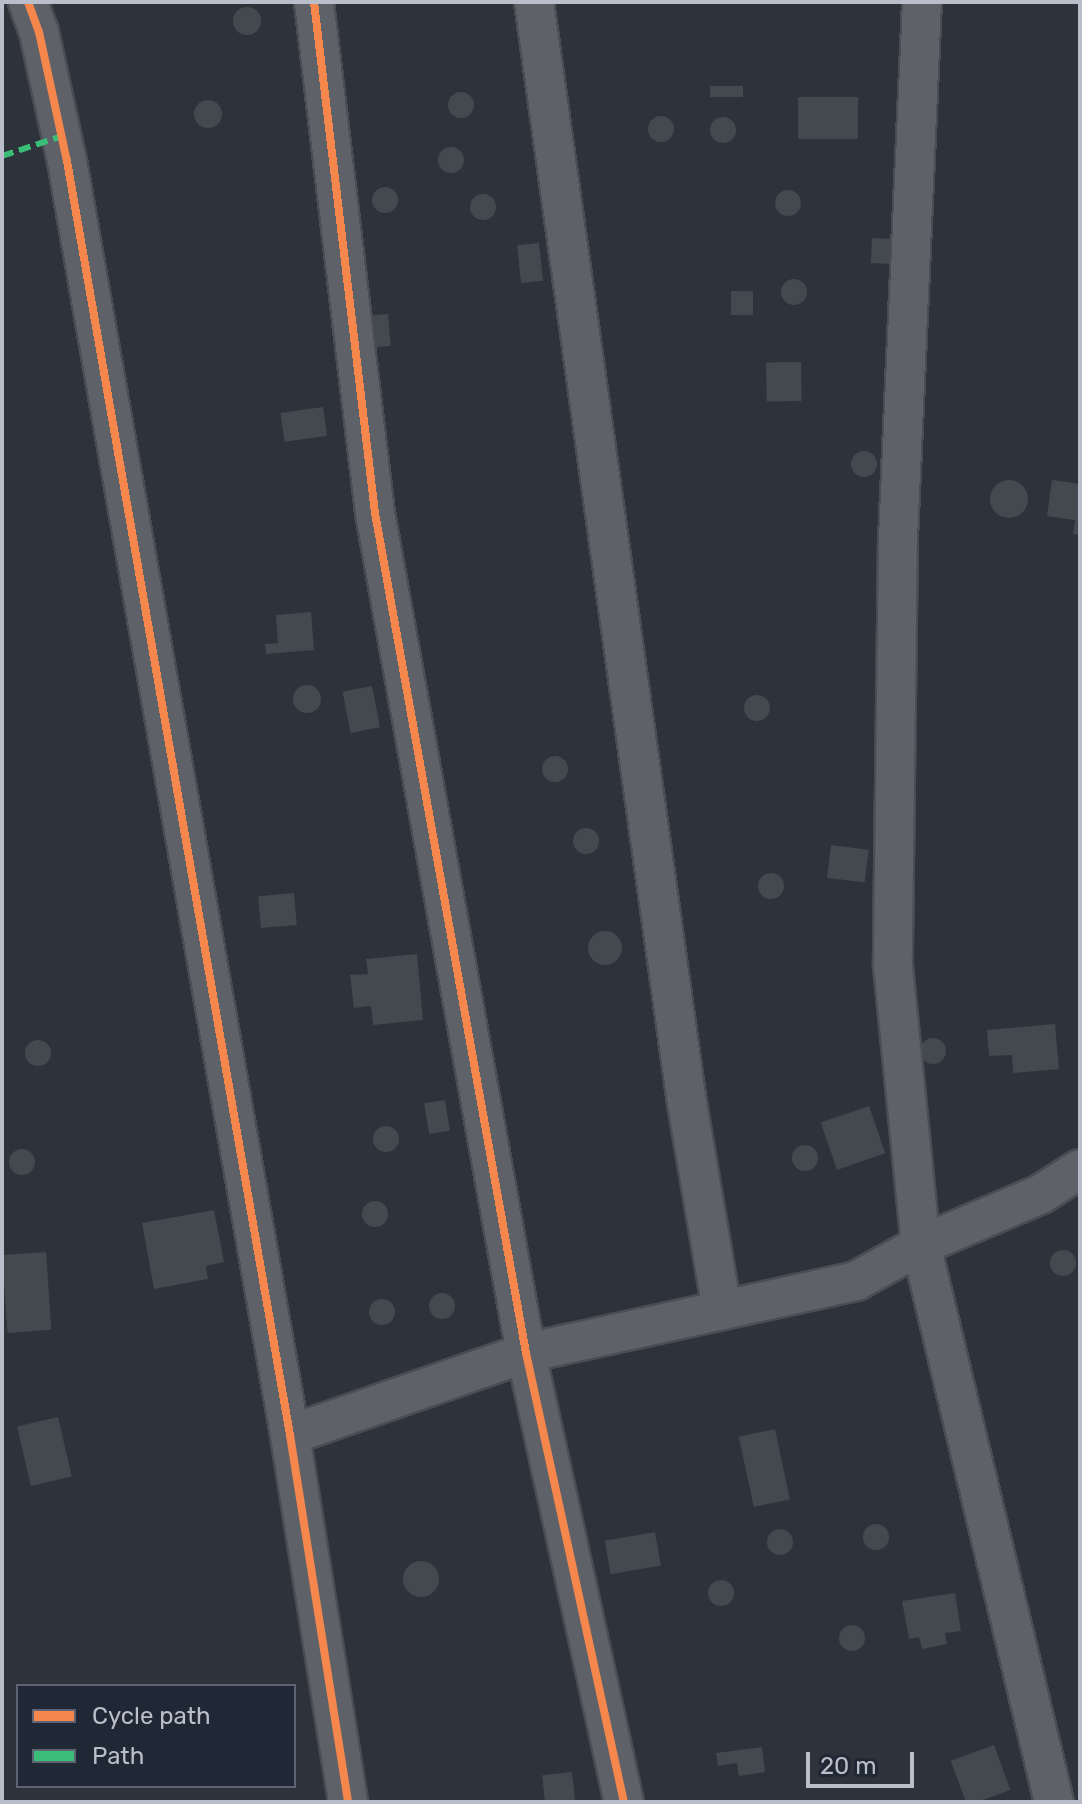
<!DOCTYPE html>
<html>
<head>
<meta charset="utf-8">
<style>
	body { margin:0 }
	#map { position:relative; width:1082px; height:1804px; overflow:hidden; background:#2e323a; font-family:Rubik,sans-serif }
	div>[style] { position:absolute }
	.building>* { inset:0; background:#44484f; transform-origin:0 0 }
	.round { border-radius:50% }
	.roads { filter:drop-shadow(2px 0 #4a4d53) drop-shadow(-2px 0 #4a4d53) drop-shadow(0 2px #4a4d53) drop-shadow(0 -2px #4a4d53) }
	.street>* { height:38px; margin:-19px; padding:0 19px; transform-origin:19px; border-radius:19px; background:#5e6168 }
	.quiet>* { height:6px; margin-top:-3px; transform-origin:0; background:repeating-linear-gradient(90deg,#3abd76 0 12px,transparent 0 18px) }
	.cycleway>* { height:8px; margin:-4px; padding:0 4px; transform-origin:4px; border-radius:4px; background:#f5874c }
	span { translate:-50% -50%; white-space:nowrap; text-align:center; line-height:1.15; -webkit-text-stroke:6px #212835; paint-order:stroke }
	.frame { position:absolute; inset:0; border:4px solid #b9beca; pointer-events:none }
	.legend { position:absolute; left:16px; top:1684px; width:280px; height:104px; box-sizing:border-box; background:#212835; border:2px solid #5e6471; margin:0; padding:10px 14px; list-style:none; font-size:24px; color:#b9beca }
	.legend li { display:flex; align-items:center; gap:16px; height:40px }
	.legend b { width:40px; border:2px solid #5e6471 }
	.scale { position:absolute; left:806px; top:1752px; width:108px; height:36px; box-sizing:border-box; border:4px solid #b9beca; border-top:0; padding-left:10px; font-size:24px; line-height:28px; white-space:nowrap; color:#b9beca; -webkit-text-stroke:6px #212835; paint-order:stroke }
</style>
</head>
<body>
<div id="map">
	<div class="building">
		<div class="round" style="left:233px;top:7px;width:28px;height:28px"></div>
		<div style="left:710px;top:86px;width:33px;height:11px"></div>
		<div class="round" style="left:448px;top:92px;width:26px;height:26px"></div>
		<div style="left:798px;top:97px;width:60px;height:42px"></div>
		<div class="round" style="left:194px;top:100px;width:28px;height:28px"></div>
		<div class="round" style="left:648px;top:116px;width:26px;height:26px"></div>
		<div class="round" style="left:710px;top:117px;width:26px;height:26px"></div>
		<div class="round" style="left:438px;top:147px;width:26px;height:26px"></div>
		<div class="round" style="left:372px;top:187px;width:26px;height:26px"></div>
		<div class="round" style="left:775px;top:190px;width:26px;height:26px"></div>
		<div class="round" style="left:470px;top:194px;width:26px;height:26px"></div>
		<div style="left:872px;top:238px;width:21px;height:25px;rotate:3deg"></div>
		<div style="left:539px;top:243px;width:38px;height:22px;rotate:84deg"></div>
		<div class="round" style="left:781px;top:279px;width:26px;height:26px"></div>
		<div style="left:731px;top:291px;width:22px;height:24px"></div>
		<div style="left:388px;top:314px;width:32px;height:22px;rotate:85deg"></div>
		<div style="left:801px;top:362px;width:39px;height:35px;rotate:89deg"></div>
		<div style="left:323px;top:407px;width:29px;height:43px;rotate:82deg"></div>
		<div class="round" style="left:851px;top:451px;width:26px;height:26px"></div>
		<div class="round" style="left:990px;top:480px;width:38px;height:38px"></div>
		<div style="clip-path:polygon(1052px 480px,1080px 484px,1080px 535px,1073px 534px,1075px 520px,1047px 516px)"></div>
		<div style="clip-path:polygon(311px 612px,314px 650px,266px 654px,265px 644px,278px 643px,276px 615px)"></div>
		<div class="round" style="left:293px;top:685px;width:28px;height:28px"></div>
		<div style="left:372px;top:686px;width:42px;height:30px;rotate:79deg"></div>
		<div class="round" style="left:744px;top:695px;width:26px;height:26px"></div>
		<div class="round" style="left:542px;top:756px;width:26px;height:26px"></div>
		<div class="round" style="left:573px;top:828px;width:26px;height:26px"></div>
		<div style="left:831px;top:845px;width:38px;height:33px;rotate:7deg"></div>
		<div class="round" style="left:758px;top:873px;width:26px;height:26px"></div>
		<div style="left:294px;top:893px;width:32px;height:36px;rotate:85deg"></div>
		<div class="round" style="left:588px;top:931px;width:34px;height:34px"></div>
		<div style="clip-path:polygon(417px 954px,423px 1020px,373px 1025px,371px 1006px,354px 1008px,350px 975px,368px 974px,366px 959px)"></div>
		<div style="clip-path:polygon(1055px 1024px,1059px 1069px,1013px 1073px,1012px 1055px,989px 1056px,987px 1030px)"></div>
		<div class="round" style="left:920px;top:1038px;width:26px;height:26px"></div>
		<div class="round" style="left:25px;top:1040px;width:26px;height:26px"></div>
		<div style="left:445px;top:1100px;width:31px;height:21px;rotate:81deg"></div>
		<div style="left:869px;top:1106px;width:50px;height:51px;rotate:71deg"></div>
		<div class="round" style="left:373px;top:1126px;width:26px;height:26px"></div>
		<div class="round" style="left:792px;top:1145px;width:26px;height:26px"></div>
		<div class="round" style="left:9px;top:1149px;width:26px;height:26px"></div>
		<div class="round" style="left:362px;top:1201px;width:26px;height:26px"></div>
		<div style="clip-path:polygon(214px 1210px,224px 1262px,206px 1266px,208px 1279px,154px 1289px,142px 1223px)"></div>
		<div class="round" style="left:1050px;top:1250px;width:26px;height:26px"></div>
		<div style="left:46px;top:1252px;width:78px;height:44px;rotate:86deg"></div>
		<div class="round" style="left:429px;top:1293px;width:26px;height:26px"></div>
		<div class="round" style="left:369px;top:1299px;width:26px;height:26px"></div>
		<div style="left:58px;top:1417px;width:61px;height:42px;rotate:77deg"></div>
		<div style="left:775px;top:1429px;width:72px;height:37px;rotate:78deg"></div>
		<div class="round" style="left:863px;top:1524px;width:26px;height:26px"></div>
		<div class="round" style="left:767px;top:1529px;width:26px;height:26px"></div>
		<div style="left:655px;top:1532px;width:34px;height:51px;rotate:80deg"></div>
		<div class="round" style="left:403px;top:1561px;width:36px;height:36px"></div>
		<div class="round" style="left:708px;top:1580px;width:26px;height:26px"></div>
		<div style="clip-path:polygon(955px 1593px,961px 1631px,945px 1633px,947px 1644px,922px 1649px,919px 1637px,909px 1639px,902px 1601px)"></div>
		<div class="round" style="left:839px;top:1625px;width:26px;height:26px"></div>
		<div style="left:994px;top:1745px;width:48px;height:46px;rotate:70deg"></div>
		<div style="clip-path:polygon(762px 1747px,765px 1772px,739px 1776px,737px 1763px,718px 1766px,716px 1753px)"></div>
		<div style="left:572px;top:1772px;width:28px;height:30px;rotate:84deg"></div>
	</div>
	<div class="roads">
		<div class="street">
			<div style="left:28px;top:2px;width:32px;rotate:70deg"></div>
			<div style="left:39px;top:32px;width:132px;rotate:77.8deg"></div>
			<div style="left:67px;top:161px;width:1293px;rotate:80.07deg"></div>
			<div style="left:290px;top:1435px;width:372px;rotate:81deg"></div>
			<div style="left:314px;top:2px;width:515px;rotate:83.19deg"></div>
			<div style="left:375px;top:513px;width:853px;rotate:79.81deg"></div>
			<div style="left:526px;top:1353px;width:460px;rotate:77.7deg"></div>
			<div style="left:534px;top:2px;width:1112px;rotate:82.09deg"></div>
			<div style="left:687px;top:1103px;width:210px;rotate:80.4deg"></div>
			<div style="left:922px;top:2px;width:537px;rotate:92.56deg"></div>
			<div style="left:898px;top:538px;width:428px;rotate:90.7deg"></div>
			<div style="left:893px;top:966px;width:280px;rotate:84.3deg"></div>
			<div style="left:921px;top:1245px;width:573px;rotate:76.57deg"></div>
			<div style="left:290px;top:1435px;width:250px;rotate:-19.2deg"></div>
			<div style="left:526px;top:1353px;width:338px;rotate:-12.3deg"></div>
			<div style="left:856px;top:1281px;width:74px;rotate:-29deg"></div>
			<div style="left:921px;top:1245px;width:130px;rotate:-23deg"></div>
			<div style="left:1041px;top:1194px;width:46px;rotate:-32.7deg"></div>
		</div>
	</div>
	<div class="quiet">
		<div style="left:2px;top:156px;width:63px;rotate:-18.4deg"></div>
	</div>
	<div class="cycleway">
		<div style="left:28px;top:2px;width:32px;rotate:70deg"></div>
		<div style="left:39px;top:32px;width:132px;rotate:77.8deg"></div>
		<div style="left:67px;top:161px;width:1293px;rotate:80.07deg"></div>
		<div style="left:290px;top:1435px;width:372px;rotate:81deg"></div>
		<div style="left:314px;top:2px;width:515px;rotate:83.19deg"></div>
		<div style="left:375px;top:513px;width:853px;rotate:79.81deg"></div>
		<div style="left:526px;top:1353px;width:460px;rotate:77.7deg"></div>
	</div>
	<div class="frame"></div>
	<ul class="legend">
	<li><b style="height:10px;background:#f5874c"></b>Cycle path</li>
	<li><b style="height:10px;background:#3abd76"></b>Path</li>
	</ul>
	<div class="scale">20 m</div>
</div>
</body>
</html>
